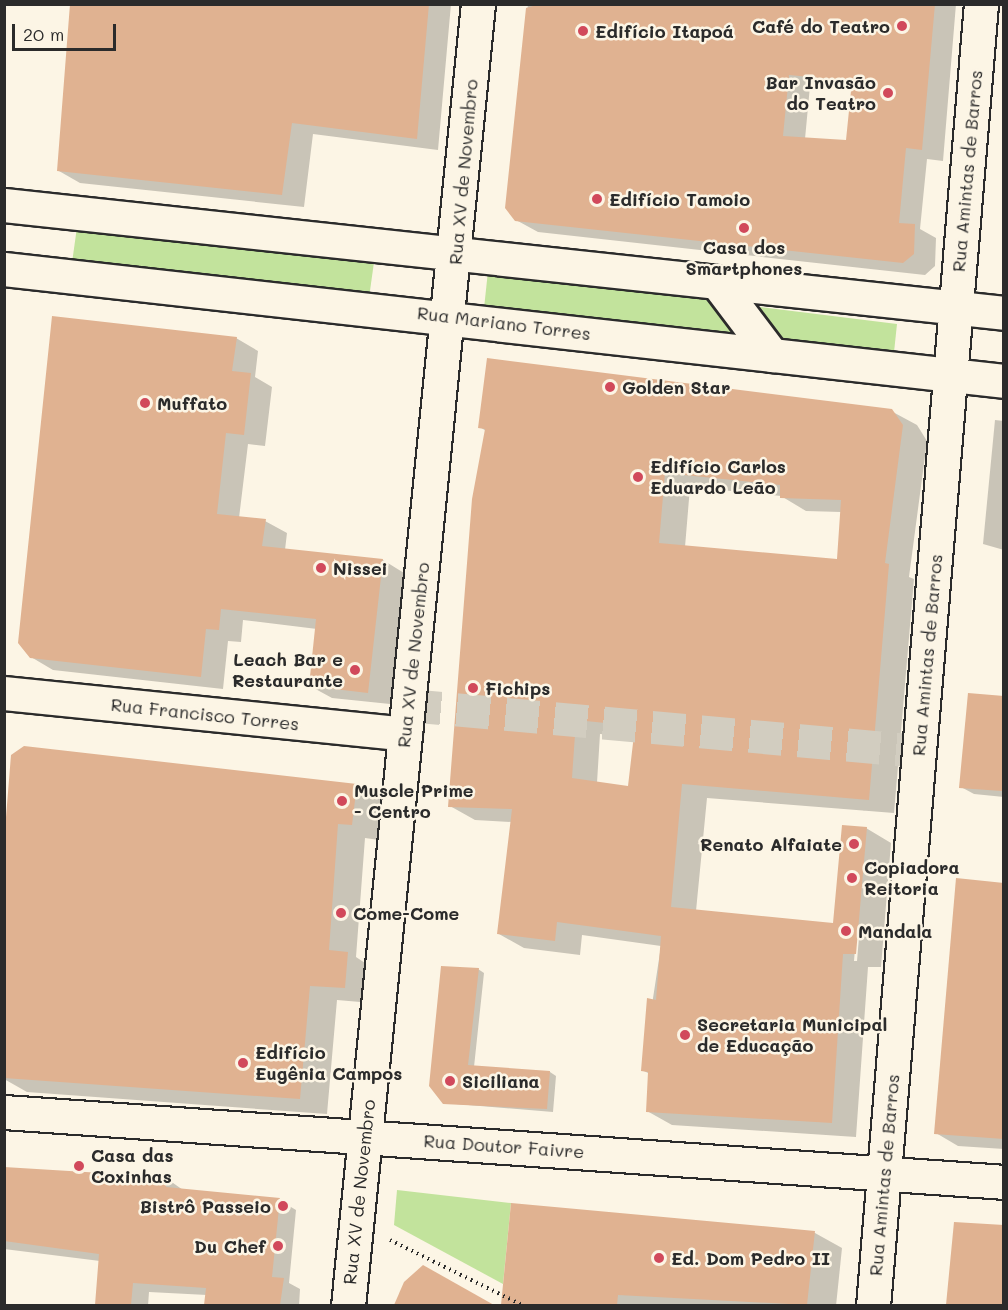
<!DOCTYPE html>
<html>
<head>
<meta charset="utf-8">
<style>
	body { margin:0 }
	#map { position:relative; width:1008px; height:1310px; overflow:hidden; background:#fcf5e5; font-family:Mali,sans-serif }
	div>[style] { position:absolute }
	.green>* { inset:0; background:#c2e39c; transform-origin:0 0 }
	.shadow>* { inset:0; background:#0003 }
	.building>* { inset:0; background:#e0b291 }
	.street-tunnel>* { height:33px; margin-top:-16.5px; transform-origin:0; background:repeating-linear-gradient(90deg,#d2cdc0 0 33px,transparent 0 49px) }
	.path>* { height:4px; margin-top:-2px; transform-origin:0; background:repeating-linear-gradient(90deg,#2b2b2b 0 1.5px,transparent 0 6px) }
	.roads { filter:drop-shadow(2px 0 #2b2b2b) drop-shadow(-2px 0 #2b2b2b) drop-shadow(0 2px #2b2b2b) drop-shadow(0 -2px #2b2b2b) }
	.street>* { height:33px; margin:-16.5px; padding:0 16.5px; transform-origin:16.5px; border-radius:16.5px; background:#fcf5e5 }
	.secondary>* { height:33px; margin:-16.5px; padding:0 16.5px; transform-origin:16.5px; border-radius:16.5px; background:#fcf5e5 }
	.primary>* { height:33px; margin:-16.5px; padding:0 16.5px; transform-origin:16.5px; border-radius:16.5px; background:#fcf5e5 }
	.dots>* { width:16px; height:16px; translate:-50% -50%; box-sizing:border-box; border:3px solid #fcf5e5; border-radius:50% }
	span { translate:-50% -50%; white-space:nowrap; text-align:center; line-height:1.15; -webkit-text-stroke:5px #fcf5e5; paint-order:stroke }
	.poi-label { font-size:18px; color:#2b2b2b; font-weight:700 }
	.right { translate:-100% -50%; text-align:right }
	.left { translate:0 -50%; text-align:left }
	.street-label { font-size:18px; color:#2b2b2b }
	.frame { position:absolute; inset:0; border:6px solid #2b2b2b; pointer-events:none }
	.scale { position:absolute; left:12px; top:24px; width:104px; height:27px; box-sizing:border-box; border:3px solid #2b2b2b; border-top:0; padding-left:8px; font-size:18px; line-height:21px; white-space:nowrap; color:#2b2b2b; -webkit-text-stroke:4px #fcf5e5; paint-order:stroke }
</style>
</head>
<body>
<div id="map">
	<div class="green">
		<div style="left:78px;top:220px;width:299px;height:50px;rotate:8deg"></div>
		<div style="clip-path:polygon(488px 271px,714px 299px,761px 356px,482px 327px)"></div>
		<div style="clip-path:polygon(729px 303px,897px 324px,892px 371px,774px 359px)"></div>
		<div style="clip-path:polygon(397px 1190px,511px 1203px,503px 1284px,394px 1225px)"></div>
	</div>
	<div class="shadow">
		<div style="clip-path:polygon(72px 4px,451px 4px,438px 150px,313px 134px,304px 207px,80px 183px,59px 171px)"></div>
		<div style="clip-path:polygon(evenodd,528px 4px,956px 4px,943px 161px,927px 159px,920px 229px,936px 238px,935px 266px,925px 275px,538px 232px,516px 220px,506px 208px,528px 4px,810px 86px,852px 90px,847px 142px,805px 139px,810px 86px)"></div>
		<div style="clip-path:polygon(236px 338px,258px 351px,255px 377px,272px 387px,265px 446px,248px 444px,239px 518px,265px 521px,287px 533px,285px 550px,383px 560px,404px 573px,390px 704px,332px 698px,310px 686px,317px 629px,243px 620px,241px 642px,228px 641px,223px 689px,53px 670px,31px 657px)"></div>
		<div style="clip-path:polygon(evenodd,891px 411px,917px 425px,927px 441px,909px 577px,914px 579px,894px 813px,707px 798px,696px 911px,834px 925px,866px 828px,891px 843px,881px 967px,868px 967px,856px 1137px,672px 1125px,647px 1111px,650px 1074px,642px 1070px,661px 946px,582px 935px,580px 955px,524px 948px,499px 934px,512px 822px,475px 820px,450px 806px,486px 431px,480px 427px,891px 411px,690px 487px,781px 496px,806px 511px,841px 512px,838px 561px,685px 547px,690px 487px,891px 411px,600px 734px,635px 737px,629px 787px,597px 783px,600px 734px,891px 411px,856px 937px,859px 937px,857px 961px,854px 961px,856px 937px)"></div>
		<div style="clip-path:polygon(995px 420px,1004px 421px,1004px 550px,983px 544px)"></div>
		<div style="clip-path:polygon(1004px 698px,1004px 797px,974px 794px,961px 787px)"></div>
		<div style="clip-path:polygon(356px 785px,383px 801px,379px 840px,365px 838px,356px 957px,374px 969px,372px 1003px,337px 1000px,327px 1114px,27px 1092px,4px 1079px,4px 850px)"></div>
		<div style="clip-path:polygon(1004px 884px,1004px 1149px,958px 1146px,936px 1133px)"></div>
		<div style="clip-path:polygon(478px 969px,484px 973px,474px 1067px,550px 1072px,556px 1076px,553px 1112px,444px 1103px)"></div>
		<div style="clip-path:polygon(4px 1168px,166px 1178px,183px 1190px,279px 1200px,296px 1210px,289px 1283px,300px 1289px,299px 1306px,206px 1306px,207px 1295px,149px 1292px,148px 1306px,97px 1306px,100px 1261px,4px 1249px)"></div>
		<div style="clip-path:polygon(512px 1205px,815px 1233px,842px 1248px,836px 1306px,503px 1306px)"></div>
		<div style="clip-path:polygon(956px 1224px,1004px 1227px,1004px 1306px,948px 1306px)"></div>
		<div style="clip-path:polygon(424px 1267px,491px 1306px,397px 1306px,406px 1283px)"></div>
	</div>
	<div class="building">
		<div style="clip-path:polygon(70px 4px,429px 4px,417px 139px,292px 123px,282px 195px,57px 171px)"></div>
		<div style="clip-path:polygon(evenodd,540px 4px,935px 4px,922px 150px,906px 148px,899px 223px,915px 224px,914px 254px,903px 263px,515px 221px,505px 208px,526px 8px,540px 4px,789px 75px,852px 81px,846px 140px,783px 136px,789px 75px)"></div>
		<div style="clip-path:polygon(52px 316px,237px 337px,232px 371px,251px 373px,244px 435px,226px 433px,217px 514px,266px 519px,262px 546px,383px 559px,368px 693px,309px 686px,316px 619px,221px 609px,219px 630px,206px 629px,201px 677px,30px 658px,18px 643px)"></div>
		<div style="clip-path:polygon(evenodd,487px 358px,892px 409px,903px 425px,885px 563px,889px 564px,869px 800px,682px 784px,671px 907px,833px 923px,842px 825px,867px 827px,856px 954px,843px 954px,832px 1123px,646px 1112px,648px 1072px,641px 1071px,647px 998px,656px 1000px,661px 936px,557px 922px,555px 941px,497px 934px,512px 809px,448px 807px,472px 499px,485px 429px,478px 428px,487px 358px,665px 473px,780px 485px,780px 498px,841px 500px,837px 559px,659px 543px,665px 473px,487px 358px,576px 720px,635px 726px,628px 786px,572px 778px,576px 720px)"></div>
		<div style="clip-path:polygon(968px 693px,1004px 696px,1002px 791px,959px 788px)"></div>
		<div style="clip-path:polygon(24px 746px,357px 784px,352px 825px,338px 824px,329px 950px,348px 952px,345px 988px,310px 986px,300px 1099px,4px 1078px,4px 842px,11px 755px)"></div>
		<div style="clip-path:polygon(956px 878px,1004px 883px,1004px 1139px,934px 1134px)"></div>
		<div style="clip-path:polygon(441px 966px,479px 968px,468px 1065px,550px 1071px,547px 1109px,443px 1104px,429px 1086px)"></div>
		<div style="clip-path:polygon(4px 1167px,167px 1177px,166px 1187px,280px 1198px,272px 1277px,284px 1278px,280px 1305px,204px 1305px,206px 1288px,133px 1283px,131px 1305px,95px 1305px,99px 1254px,4px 1241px)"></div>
		<div style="clip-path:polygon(511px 1203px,815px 1231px,807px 1305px,618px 1295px,617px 1305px,501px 1305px)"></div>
		<div style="clip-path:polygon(954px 1222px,1004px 1225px,1004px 1305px,946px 1305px)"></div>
		<div style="clip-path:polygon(423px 1265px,494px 1305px,394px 1305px,404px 1282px)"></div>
	</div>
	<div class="street-tunnel">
		<div style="left:408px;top:705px;width:513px;rotate:5.14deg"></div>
	</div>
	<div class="path">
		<div style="left:390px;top:1240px;width:149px;rotate:26.2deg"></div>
		<div style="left:705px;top:1306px;width:3px;rotate:-90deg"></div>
	</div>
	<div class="roads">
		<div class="street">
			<div style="left:4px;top:693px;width:403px;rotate:5.8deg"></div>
		</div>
		<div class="secondary">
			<div style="left:4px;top:205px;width:1006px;rotate:6.16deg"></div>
			<div style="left:4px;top:269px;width:1006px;rotate:6.39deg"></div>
			<div style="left:719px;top:285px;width:88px;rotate:52.9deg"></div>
			<div style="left:4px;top:1112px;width:1002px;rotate:4deg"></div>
			<div style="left:348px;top:1306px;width:1308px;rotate:-84.3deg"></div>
		</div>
		<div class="primary">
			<div style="left:873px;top:1306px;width:1306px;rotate:-85.26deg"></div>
		</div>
	</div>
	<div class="dots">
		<div style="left:902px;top:26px;background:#d1495b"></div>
		<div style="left:583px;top:31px;background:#d1495b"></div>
		<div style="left:888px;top:93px;background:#d1495b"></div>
		<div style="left:597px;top:199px;background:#d1495b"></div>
		<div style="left:744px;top:228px;background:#d1495b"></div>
		<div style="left:610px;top:387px;background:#d1495b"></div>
		<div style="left:145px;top:403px;background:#d1495b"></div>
		<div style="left:638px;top:477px;background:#d1495b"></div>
		<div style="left:321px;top:568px;background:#d1495b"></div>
		<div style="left:355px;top:670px;background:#d1495b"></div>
		<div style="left:473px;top:688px;background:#d1495b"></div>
		<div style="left:342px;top:801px;background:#d1495b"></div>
		<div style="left:854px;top:844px;background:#d1495b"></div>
		<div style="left:852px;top:878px;background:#d1495b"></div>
		<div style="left:341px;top:913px;background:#d1495b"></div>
		<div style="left:846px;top:931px;background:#d1495b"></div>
		<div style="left:685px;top:1035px;background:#d1495b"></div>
		<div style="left:243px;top:1063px;background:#d1495b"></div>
		<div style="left:450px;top:1081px;background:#d1495b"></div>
		<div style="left:79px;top:1166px;background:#d1495b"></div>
		<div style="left:283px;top:1206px;background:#d1495b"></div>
		<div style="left:278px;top:1246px;background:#d1495b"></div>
		<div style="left:659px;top:1258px;background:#d1495b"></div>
	</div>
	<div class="poi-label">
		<span class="right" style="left:890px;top:26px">Café do Teatro</span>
		<span class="left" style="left:595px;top:31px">Edifício Itapoá</span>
		<span class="right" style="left:876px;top:93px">Bar Invasão<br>do Teatro</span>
		<span class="left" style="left:609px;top:199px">Edifício Tamoio</span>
		<span style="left:744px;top:258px">Casa dos<br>Smartphones</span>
		<span class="left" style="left:622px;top:387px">Golden Star</span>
		<span class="left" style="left:157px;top:403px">Muffato</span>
		<span class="left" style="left:650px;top:477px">Edifício Carlos<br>Eduardo Leão</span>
		<span class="left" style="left:333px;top:568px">Nissei</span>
		<span class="right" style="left:343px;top:670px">Leach Bar e<br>Restaurante</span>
		<span class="left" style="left:485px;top:688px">Fichips</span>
		<span class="left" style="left:354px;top:801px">Muscle Prime<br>- Centro</span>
		<span class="right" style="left:842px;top:844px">Renato Alfaiate</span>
		<span class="left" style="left:864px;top:878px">Copiadora<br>Reitoria</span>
		<span class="left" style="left:353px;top:913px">Come-Come</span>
		<span class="left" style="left:858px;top:931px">Mandala</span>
		<span class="left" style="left:697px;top:1035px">Secretaria Municipal<br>de Educação</span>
		<span class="left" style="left:255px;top:1063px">Edifício<br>Eugênia Campos</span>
		<span class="left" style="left:462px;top:1081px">Siciliana</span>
		<span class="left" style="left:91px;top:1166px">Casa das<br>Coxinhas</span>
		<span class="right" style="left:271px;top:1206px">Bistrô Passeio</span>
		<span class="right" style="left:266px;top:1246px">Du Chef</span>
		<span class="left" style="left:671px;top:1258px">Ed. Dom Pedro II</span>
	</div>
	<div class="street-label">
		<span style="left:967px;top:171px;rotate:-85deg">Rua Amintas de Barros</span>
		<span style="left:463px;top:172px;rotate:-85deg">Rua XV de Novembro</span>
		<span style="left:504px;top:323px;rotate:7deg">Rua Mariano Torres</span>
		<span style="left:413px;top:655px;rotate:-84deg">Rua XV de Novembro</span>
		<span style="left:927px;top:655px;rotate:-85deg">Rua Amintas de Barros</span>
		<span style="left:205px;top:714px;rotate:6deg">Rua Francisco Torres</span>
		<span style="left:504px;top:1146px;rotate:4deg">Rua Doutor Faivre</span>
		<span style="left:884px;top:1175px;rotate:-85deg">Rua Amintas de Barros</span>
		<span style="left:359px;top:1192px;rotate:-84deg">Rua XV de Novembro</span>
	</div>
	<div class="frame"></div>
	<div class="scale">20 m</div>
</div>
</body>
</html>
